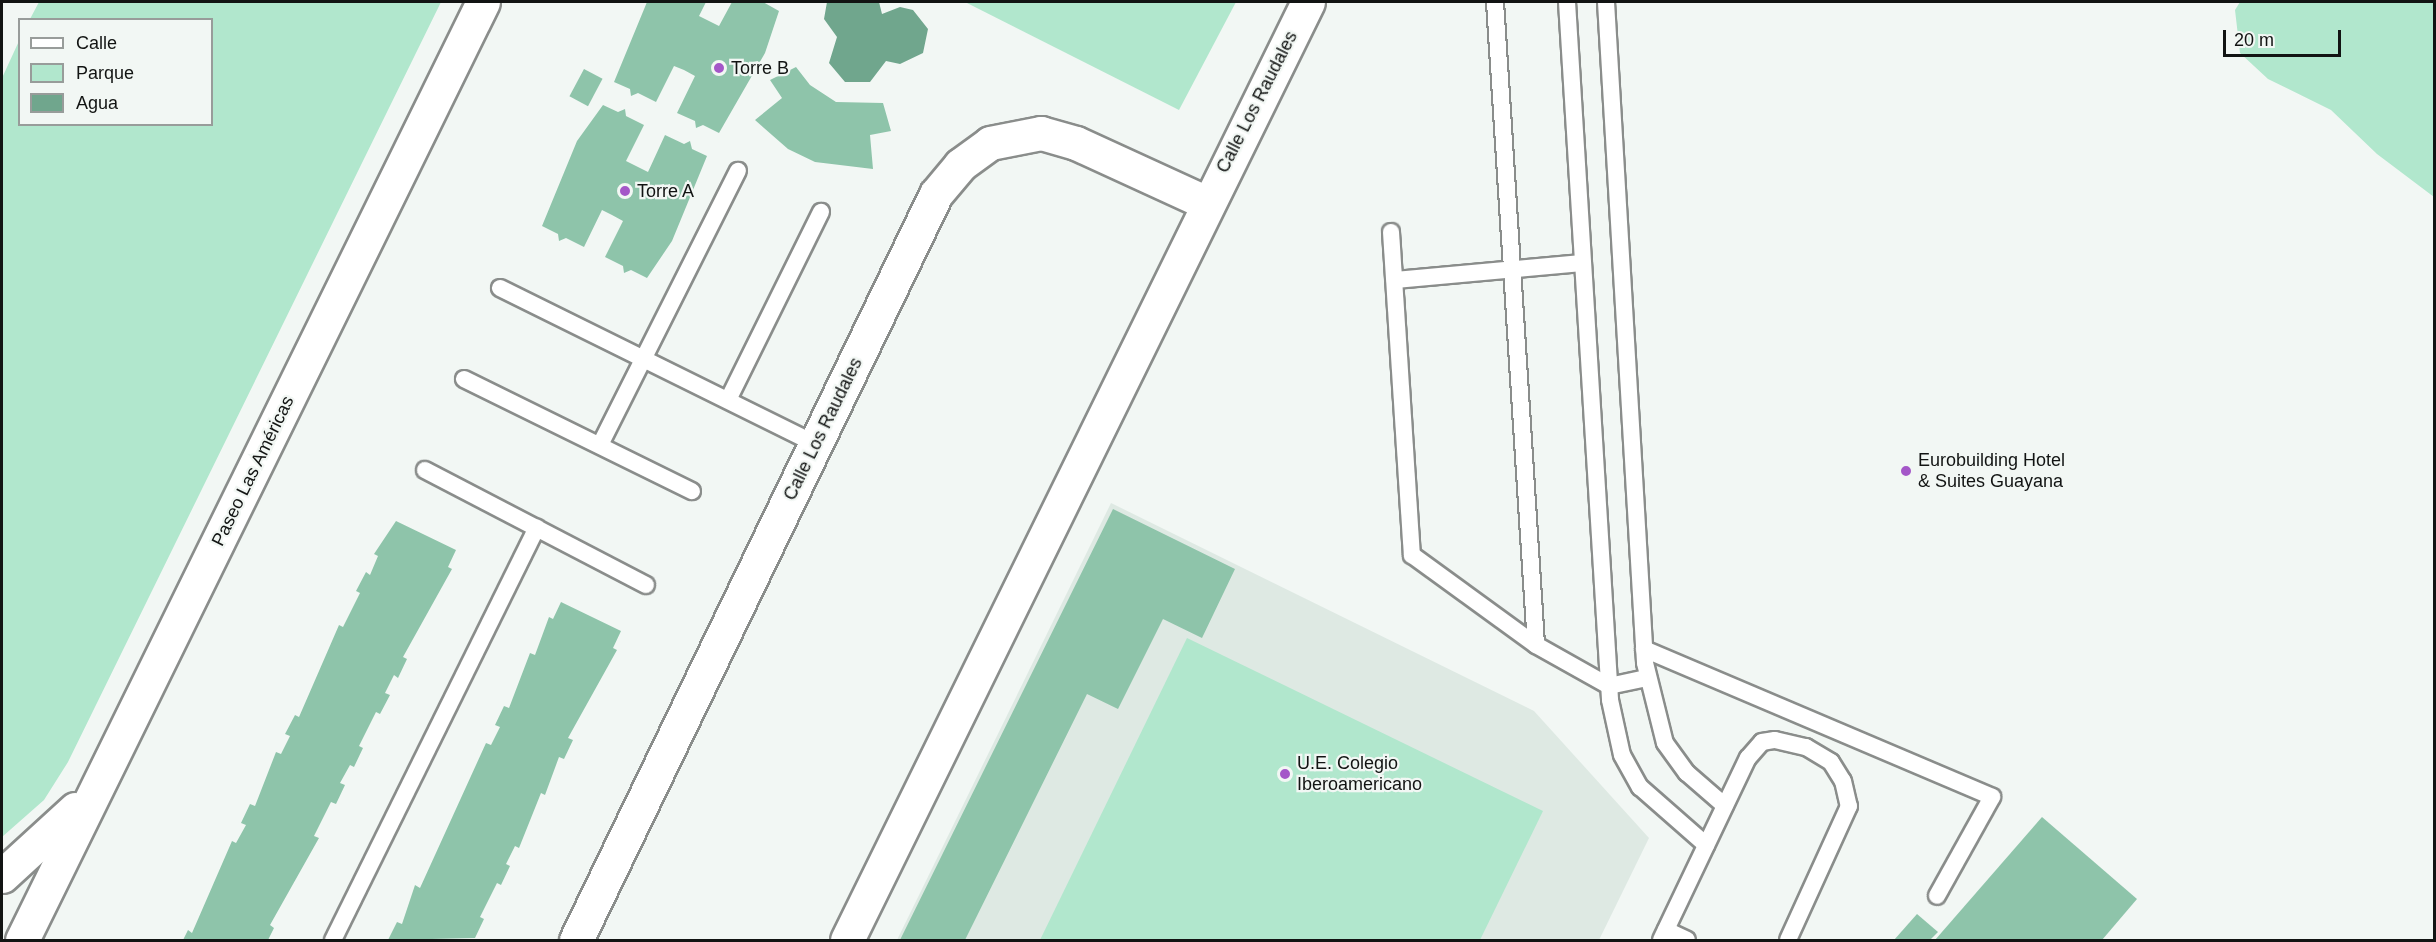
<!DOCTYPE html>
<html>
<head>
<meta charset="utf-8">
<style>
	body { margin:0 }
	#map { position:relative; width:2436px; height:942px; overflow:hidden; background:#f2f7f4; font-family:Helvetica,sans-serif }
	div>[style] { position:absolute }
	.built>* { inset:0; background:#dee9e3 }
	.green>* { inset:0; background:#b1e7cd }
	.water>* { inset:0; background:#70a68d }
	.building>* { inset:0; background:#8ec4aa; transform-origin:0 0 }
	.roads { filter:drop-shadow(2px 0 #8a8d8b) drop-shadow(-2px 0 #8a8d8b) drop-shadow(0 2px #8a8d8b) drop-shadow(0 -2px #8a8d8b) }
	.lane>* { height:16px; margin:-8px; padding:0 8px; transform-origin:8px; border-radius:8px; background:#fff }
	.street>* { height:33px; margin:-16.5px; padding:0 16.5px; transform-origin:16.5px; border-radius:16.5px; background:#fff }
	.secondary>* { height:33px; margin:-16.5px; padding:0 16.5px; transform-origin:16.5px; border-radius:16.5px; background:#fff }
	.dots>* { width:16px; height:16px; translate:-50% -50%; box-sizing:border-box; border:3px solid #f2f7f4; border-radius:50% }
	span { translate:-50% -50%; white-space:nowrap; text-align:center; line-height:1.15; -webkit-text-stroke:4.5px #f2f7f4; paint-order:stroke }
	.poi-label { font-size:18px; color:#121413 }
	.left { translate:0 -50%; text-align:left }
	.street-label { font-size:18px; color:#121413 }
	.frame { position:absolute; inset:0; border:3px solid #121413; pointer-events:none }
	.legend { position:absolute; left:18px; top:18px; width:195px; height:108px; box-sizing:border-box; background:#f2f7f4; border:2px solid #989c9a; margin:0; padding:8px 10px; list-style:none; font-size:18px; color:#121413 }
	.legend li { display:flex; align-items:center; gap:12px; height:30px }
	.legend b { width:30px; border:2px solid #989c9a }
	.scale { position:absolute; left:2223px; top:30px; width:118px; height:27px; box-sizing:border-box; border:3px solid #121413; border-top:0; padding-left:8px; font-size:18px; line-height:21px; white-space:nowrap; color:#121413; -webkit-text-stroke:4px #f2f7f4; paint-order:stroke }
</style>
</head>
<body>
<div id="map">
	<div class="built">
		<div style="clip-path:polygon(1111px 503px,1534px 711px,1649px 838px,1599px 940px,897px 940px)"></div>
	</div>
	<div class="green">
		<div style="clip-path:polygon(39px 2px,441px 2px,68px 762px,44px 800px,2px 837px,2px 78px,19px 41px,20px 124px,212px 124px,212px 20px,30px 19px)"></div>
		<div style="clip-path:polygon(965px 2px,1236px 2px,1179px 110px)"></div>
		<div style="clip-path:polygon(2240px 2px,2434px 2px,2434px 197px,2377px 154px,2331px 110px,2268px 79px,2240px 53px,2235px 10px)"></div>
		<div style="clip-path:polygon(1187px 638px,1543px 811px,1480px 940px,1040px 940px)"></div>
	</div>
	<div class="water">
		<div style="clip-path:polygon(827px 2px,879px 2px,882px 14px,900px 7px,913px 10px,928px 29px,923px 53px,900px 64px,886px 61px,870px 82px,845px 82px,829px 63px,837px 37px,824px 19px)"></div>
	</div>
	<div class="building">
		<div style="clip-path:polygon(647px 2px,706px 2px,699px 16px,719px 26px,732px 2px,763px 2px,779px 11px,765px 53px,719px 133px,703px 125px,696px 128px,695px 121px,677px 113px,695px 76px,684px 70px,674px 66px,656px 102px,638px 93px,631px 96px,630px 89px,614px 82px)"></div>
		<div style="clip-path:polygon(796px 67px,810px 85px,836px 102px,883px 103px,891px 131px,870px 135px,873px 169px,815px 162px,788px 149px,755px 120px,782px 98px,770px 80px)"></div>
		<div style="left:584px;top:69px;width:21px;height:31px;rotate:28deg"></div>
		<div style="clip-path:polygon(603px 105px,618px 112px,625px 109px,626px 116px,644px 125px,626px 161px,648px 172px,665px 135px,684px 144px,690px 141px,692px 149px,707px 156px,672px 241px,647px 278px,631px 270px,624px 273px,623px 266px,605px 257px,623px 221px,612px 215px,602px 210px,584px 247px,566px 238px,559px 241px,558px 234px,542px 226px,577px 141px)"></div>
		<div style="clip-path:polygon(1113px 509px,1235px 569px,1202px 638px,1163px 619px,1118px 709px,1087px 694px,965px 940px,900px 940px)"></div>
		<div style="clip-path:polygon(396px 521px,456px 550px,448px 567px,452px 569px,403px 657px,407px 659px,398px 678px,394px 675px,385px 693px,390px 695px,380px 714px,376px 712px,359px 746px,363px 748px,354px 767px,350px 765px,340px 783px,345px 785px,336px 804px,331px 802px,314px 836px,319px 838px,270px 925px,274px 928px,268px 940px,183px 940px,188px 930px,192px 933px,232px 841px,236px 843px,246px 825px,241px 823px,250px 804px,255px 806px,276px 752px,281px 754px,290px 736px,285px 734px,295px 715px,299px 717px,339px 625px,343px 627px,360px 593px,356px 591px,366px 572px,370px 575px,378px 556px,374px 554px)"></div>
		<div style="clip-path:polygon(561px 602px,621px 631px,613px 648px,617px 650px,568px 738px,573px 740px,564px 759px,559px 757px,545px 795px,541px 793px,519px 848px,515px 846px,506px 864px,510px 866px,501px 885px,497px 883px,480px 917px,484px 919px,475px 938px,388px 940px,397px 922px,402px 924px,415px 885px,420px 888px,486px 743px,491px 745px,500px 727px,495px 725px,504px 706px,509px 708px,530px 653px,535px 655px,549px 617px,553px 619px)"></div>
		<div style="clip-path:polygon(2042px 817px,2137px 899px,2102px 940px,1935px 940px)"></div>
		<div style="clip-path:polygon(1917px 914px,1938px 932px,1930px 940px,1894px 940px)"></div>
	</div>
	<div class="roads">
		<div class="lane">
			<div style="left:1495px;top:2px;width:644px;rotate:86.35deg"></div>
			<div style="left:1567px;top:2px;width:699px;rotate:86.47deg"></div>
			<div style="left:1610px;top:700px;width:56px;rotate:77.7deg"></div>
			<div style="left:1622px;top:755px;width:37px;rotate:61deg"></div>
			<div style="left:1640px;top:787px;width:88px;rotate:41.3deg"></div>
			<div style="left:1606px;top:2px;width:662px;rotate:86.62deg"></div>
			<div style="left:1645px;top:663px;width:82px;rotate:76deg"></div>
			<div style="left:1665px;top:743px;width:37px;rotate:54deg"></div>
			<div style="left:1687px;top:773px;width:50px;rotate:41deg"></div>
			<div style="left:1391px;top:232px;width:324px;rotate:86.3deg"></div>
			<div style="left:1412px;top:555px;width:153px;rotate:36deg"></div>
			<div style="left:1536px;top:645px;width:84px;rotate:29.3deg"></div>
			<div style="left:1609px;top:686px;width:39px;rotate:-12deg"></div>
			<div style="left:1395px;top:280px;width:188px;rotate:-5.2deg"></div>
			<div style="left:500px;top:288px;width:352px;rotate:26.3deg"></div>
			<div style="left:464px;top:379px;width:254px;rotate:26.2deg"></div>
			<div style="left:728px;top:400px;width:210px;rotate:-63.7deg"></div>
			<div style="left:600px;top:445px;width:307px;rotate:-63.3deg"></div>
			<div style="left:425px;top:470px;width:249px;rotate:27.5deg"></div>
			<div style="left:1644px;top:649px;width:378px;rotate:23deg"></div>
			<div style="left:1992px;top:797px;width:113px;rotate:119.1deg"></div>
			<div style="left:1666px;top:930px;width:23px;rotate:25deg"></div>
			<div style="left:333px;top:940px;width:460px;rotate:-63.7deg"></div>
			<div style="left:1661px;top:940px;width:202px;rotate:-64.5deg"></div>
			<div style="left:1748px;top:758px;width:21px;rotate:-49deg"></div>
			<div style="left:1762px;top:742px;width:13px;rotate:-9deg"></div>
			<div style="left:1775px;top:740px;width:32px;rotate:13deg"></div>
			<div style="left:1806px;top:747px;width:29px;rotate:31deg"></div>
			<div style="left:1831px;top:762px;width:22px;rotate:58deg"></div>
			<div style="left:1843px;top:781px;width:26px;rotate:77deg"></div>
			<div style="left:1849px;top:806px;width:147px;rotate:114.5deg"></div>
		</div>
		<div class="street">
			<div style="left:576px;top:940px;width:828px;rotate:-64.24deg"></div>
			<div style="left:936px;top:194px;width:38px;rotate:-50deg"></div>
			<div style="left:960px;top:165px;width:37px;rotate:-36deg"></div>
			<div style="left:990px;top:143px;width:52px;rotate:-11.1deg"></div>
			<div style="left:1041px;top:133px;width:36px;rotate:16deg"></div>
			<div style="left:1076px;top:143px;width:144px;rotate:24.6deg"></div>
			<div style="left:847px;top:940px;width:1045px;rotate:-63.83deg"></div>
		</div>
		<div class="secondary">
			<div style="left:2px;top:876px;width:99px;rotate:-42.5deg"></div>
			<div style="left:22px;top:940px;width:1045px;rotate:-63.83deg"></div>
		</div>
	</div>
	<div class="dots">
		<div style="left:719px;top:68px;background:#a457c8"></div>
		<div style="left:625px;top:191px;background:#a457c8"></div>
		<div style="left:1906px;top:471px;background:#a457c8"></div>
		<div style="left:1285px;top:774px;background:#a457c8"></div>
	</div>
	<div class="poi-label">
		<span class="left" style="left:731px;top:68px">Torre B</span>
		<span class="left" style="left:637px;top:191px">Torre A</span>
		<span class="left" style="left:1918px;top:471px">Eurobuilding Hotel<br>&amp; Suites Guayana</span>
		<span class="left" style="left:1297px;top:774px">U.E. Colegio<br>Iberoamericano</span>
	</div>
	<div class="street-label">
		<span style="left:1257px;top:102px;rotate:-63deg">Calle Los Raudales</span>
		<span style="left:823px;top:429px;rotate:-64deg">Calle Los Raudales</span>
		<span style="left:253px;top:471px;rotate:-64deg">Paseo Las Américas</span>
	</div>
	<div class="frame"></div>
	<ul class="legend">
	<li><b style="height:8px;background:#fff"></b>Calle</li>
	<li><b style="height:16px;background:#b1e7cd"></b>Parque</li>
	<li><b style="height:16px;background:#70a68d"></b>Agua</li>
	</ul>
	<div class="scale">20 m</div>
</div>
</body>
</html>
